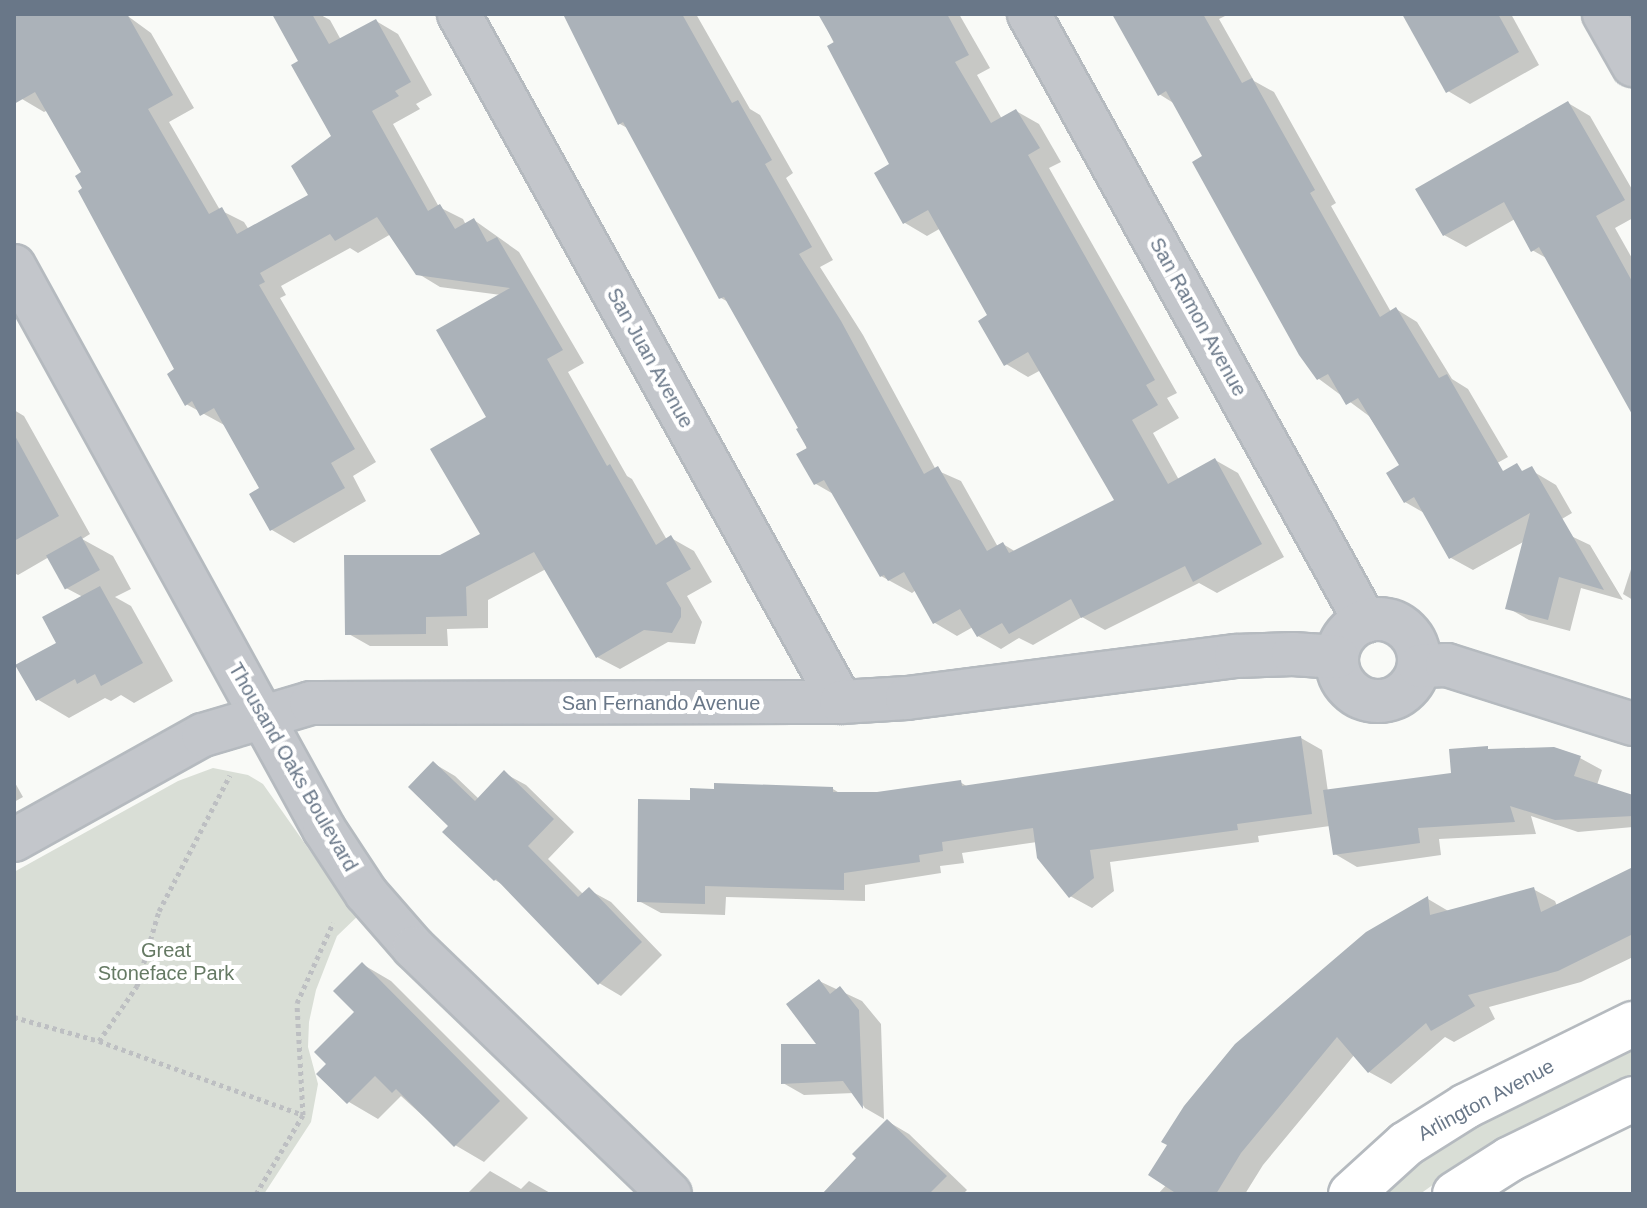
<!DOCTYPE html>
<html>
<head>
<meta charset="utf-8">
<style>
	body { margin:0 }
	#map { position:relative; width:1647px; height:1208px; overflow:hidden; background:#f9faf7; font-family:Helvetica,sans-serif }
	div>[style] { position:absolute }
	.green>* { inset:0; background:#d9ded6 }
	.shadow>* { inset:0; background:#0003 }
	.building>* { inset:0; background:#abb2b9; transform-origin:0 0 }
	.path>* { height:5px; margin-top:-2.5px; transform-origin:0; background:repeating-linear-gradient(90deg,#bdbfc2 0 4px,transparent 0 8px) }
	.roads { filter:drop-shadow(2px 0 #b5babf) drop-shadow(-2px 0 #b5babf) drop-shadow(0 2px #b5babf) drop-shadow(0 -2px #b5babf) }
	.minor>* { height:42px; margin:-21px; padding:0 21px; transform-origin:21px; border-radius:21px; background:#c3c6cb }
	.minor>.ring { margin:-21px; padding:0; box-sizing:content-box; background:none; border:42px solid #c3c6cb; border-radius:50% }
	.secondary>* { height:44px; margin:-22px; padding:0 22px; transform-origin:22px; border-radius:22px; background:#fff }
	span { translate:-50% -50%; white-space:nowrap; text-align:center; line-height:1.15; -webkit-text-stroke:8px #fff; paint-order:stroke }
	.street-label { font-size:20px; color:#697788 }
	.park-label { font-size:20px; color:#667a64 }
	.frame { position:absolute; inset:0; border:16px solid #697788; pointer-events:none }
</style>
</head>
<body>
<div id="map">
	<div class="green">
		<div style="clip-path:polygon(213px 768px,248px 775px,263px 784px,327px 875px,362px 912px,337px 936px,316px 990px,309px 1022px,308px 1047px,318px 1084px,311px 1122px,264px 1194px,15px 1194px,14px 872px,178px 781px)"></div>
		<div style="clip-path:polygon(1633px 1038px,1633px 1077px,1475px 1155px,1420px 1194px,1374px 1194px,1415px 1157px)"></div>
	</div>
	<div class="shadow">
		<div style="clip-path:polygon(14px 14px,125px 14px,151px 33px,194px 108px,169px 122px,220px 210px,244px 222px,249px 230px,311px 196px,334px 137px,301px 62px,295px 14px,319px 14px,330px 20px,341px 40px,376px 21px,398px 34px,432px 95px,416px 104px,420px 109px,393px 124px,439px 207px,463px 219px,466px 225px,474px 220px,519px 252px,584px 363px,568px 372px,627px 476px,632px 479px,667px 540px,671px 538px,694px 551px,712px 582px,687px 596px,702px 622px,695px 644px,668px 642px,620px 669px,597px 657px,546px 569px,488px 600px,488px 628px,447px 629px,448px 646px,370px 646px,347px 633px,441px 557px,483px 535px,489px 418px,501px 295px,440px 287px,417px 273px,391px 234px,358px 253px,350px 248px,281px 286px,286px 295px,280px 298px,376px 462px,353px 476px,366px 501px,294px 543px,272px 530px,262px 489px,226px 426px,186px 404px,177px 370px,85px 189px,84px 173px,48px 110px,44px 112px,22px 99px,14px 85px)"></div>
		<div style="clip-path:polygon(574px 14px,696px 14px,750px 109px,760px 115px,793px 173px,786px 178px,833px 260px,820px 267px,863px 335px,936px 470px,961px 481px,998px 547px,1003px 544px,1016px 552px,1117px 501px,1041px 370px,1028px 377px,1006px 364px,990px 316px,941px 228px,927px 236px,905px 223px,892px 165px,820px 14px,959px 14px,990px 68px,977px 75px,1002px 119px,1016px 111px,1039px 124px,1061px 162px,1049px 168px,1177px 393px,1167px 398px,1179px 418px,1153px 433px,1179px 480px,1215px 460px,1238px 473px,1284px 557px,1217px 593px,1199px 583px,1105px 630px,1082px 617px,1033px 645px,1019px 638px,1001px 649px,978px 636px,973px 627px,957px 636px,935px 623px,916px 590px,912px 593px,881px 576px,835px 495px,816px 484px,801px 428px,730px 303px,721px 298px,629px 129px,620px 124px)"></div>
		<div style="clip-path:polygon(1116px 14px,1229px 14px,1219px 19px,1254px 81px,1274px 92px,1336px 203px,1331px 206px,1391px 312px,1396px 309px,1417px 322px,1452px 379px,1468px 389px,1508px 457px,1456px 486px,1534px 472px,1556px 485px,1572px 513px,1550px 526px,1590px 545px,1623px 600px,1581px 588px,1570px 631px,1529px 620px,1508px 608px,1525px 541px,1473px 570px,1451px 558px,1426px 514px,1405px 502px,1402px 466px,1369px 416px,1319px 379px,1204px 157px,1175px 104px,1159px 94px)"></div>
		<div style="clip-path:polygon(1404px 14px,1511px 14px,1539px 65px,1470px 104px,1448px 91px)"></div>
		<div style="clip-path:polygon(1568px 103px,1590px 116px,1633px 191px,1633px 218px,1615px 228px,1633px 260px,1633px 387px,1548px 259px,1532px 250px,1515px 219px,1466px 247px,1444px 235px)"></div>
		<div style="clip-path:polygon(14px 410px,24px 416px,90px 534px,82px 539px,113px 556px,131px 589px,115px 597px,131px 606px,173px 681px,134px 703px,121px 695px,111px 701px,105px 698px,69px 718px,37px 699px,59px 644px,83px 597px,66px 588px,49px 557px,18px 575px,14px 573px)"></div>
		<div style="clip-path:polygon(1633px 563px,1633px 600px,1623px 594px)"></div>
		<div style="clip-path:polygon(1301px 738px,1322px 750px,1328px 792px,1580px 758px,1602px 770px,1597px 785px,1633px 797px,1633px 827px,1578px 832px,1531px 816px,1536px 834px,1439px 839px,1441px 855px,1357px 867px,1335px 854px,1330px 826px,1258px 836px,1259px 842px,1110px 862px,1114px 891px,1092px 908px,1070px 896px,1037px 842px,962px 853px,964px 863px,940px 866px,941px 873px,865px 885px,865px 901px,726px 897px,725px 915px,661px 913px,639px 901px,692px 802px,833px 789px,841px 794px,877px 794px,960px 782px,968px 787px)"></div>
		<div style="clip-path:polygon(433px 763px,455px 776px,479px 799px,504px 773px,526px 785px,574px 832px,548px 859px,584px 895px,589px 890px,611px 902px,662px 955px,621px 996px,599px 983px,505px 886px,495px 880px,450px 826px)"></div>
		<div style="clip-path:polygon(14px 781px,23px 797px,14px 802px)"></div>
		<div style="clip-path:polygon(1633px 869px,1633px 957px,1581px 982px,1489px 1007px,1495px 1019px,1454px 1042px,1445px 1037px,1391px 1084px,1369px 1072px,1355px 1054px,1263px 1165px,1245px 1194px,1158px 1194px,1428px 899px,1450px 912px,1533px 889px,1555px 901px,1557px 906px)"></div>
		<div style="clip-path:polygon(362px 964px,391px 981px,528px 1118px,484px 1162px,455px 1145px,401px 1096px,378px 1119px,349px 1102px,328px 1064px,357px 1012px)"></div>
		<div style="clip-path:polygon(819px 981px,862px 1001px,881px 1024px,884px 1119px,865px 1108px,854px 1093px,804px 1095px,783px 1083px,820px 1046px)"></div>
		<div style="clip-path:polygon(887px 1121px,909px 1134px,967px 1190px,963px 1194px,843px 1194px)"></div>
		<div style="clip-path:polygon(490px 1171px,521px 1189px,529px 1181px,552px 1194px,467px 1194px)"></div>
	</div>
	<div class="building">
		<div style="clip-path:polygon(14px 14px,127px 14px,173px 95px,148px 109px,209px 214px,222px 207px,237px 234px,308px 195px,291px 166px,331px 136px,291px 65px,298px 61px,272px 14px,312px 14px,329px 44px,376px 19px,411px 82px,395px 91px,399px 96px,372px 111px,428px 211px,440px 204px,455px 229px,474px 218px,487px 242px,497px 237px,563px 350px,547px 359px,607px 466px,610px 464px,656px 545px,671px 535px,691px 569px,666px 583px,681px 608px,681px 617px,672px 633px,644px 630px,596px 658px,534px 552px,466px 587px,467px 616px,426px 617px,426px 634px,345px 635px,344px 555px,440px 555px,480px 534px,430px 449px,486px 417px,436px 330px,510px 288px,416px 275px,377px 217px,335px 241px,330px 234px,260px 273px,265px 282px,259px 285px,355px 449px,331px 463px,345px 488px,270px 531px,249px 494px,259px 488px,214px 408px,200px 416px,192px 401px,185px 406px,167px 374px,174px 369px,78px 191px,82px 188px,75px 176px,81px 172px,35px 92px,14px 104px)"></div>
		<div style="clip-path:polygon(563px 14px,682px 14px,732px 103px,738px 100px,772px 160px,765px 164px,812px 247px,799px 254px,841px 321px,924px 474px,938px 466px,987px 551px,1003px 542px,1009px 553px,1114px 500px,1028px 352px,1004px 366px,978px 321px,987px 315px,928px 210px,903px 224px,874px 173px,889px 164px,827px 46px,834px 42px,818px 14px,947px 14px,969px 55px,955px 62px,991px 123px,1016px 109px,1040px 148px,1028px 155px,1155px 380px,1146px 385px,1158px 405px,1132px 420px,1168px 484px,1215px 458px,1262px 544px,1193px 582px,1185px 566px,1081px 618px,1071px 599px,1009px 634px,1002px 623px,977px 637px,960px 609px,933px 624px,904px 572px,888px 581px,884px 575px,880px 577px,824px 480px,814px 485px,796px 454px,807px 448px,796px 429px,798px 428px,724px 297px,719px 299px,623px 122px,618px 125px)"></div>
		<div style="clip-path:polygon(1112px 14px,1203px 14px,1242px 83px,1252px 78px,1315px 190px,1310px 193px,1380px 317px,1396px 307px,1439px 378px,1447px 374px,1503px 471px,1517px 463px,1522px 471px,1532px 466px,1604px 590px,1559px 577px,1548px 620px,1505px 609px,1530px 513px,1449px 559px,1414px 497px,1404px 503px,1386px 473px,1399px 465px,1358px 398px,1346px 405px,1328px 374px,1317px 380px,1299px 355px,1192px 162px,1202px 156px,1166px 91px,1158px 96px)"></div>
		<div style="clip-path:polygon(1402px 14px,1498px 14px,1519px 52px,1446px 93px)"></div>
		<div style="clip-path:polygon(1568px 101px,1625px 200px,1596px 216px,1633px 283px,1633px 416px,1539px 247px,1531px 252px,1504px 202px,1443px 236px,1415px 189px)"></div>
		<div style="clip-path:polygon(14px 434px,59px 516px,14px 541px)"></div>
		<div style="left:81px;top:536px;width:39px;height:40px;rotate:61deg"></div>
		<div style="clip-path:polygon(100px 586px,143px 663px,101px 686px,95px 674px,77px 684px,75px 679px,36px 701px,15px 665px,56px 643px,42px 617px)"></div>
		<div style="clip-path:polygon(1301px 736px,1312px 814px,1237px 824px,1238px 830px,1090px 850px,1094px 878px,1069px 898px,1037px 858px,1033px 828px,942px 842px,943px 851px,919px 855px,920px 862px,844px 873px,844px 890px,705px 886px,705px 904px,637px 902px,638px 799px,690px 800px,690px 788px,714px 789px,714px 783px,833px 787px,833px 792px,877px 792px,961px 780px,962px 786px)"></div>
		<div style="clip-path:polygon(1488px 746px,1488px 749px,1554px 747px,1581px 756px,1574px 776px,1633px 795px,1633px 816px,1555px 820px,1510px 806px,1515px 822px,1418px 828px,1420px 843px,1333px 855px,1323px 790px,1451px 773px,1449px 749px)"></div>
		<div style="clip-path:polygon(433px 761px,475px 801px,504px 770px,554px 819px,528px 846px,578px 897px,589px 887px,642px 942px,598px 985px,496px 879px,494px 881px,442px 832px,448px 826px,408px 787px)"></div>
		<div style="clip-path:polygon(1633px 867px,1633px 934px,1558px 971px,1468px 995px,1475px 1006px,1431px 1031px,1426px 1023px,1368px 1073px,1337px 1037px,1241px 1153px,1216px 1194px,1177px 1194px,1148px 1175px,1167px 1145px,1161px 1142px,1184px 1106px,1235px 1044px,1366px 932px,1428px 896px,1430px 915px,1534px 887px,1541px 912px)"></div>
		<div style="clip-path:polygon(362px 962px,500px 1101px,454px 1147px,396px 1089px,392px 1093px,375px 1076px,347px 1104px,316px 1074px,326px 1064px,314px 1052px,354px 1012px,333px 991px)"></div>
		<div style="clip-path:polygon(819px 979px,830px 994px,840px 986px,859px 1010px,863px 1109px,843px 1081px,781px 1084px,781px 1044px,816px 1044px,786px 1004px)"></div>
		<div style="clip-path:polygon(887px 1119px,947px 1176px,929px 1194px,822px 1194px,856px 1158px,852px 1154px)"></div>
	</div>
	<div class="path">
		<div style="left:14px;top:1017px;width:88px;rotate:15.8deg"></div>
		<div style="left:99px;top:1041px;width:217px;rotate:19.9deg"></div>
		<div style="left:99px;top:1041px;width:67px;rotate:-55.4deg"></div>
		<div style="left:137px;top:986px;width:78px;rotate:-73.7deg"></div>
		<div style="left:159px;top:911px;width:153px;rotate:-62.4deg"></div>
		<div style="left:256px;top:1194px;width:92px;rotate:-59.3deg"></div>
		<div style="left:303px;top:1115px;width:112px;rotate:-93.1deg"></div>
		<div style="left:297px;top:1003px;width:88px;rotate:-65.8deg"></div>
	</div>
	<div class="roads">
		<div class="minor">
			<div style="left:459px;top:14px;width:787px;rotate:60.96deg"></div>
			<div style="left:1029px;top:14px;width:694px;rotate:61.03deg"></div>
			<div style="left:1604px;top:14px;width:59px;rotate:60.4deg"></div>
			<div style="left:14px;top:266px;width:643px;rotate:61.16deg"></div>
			<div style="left:324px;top:829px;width:77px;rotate:56.7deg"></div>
			<div style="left:366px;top:893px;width:73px;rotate:48.9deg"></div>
			<div style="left:414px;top:948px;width:355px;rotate:43.9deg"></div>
			<div class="ring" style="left:1337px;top:619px;width:40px;height:40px"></div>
			<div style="left:1420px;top:666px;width:27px;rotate:-2deg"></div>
			<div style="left:1447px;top:665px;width:195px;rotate:17.6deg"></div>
			<div style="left:14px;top:840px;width:216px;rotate:-29.1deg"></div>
			<div style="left:203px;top:735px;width:113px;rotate:-16.5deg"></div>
			<div style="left:311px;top:703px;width:530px;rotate:-0.11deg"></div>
			<div style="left:841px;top:702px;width:66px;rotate:-3.5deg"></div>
			<div style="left:907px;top:698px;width:332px;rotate:-7.3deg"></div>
			<div style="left:1236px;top:656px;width:57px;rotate:-2deg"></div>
			<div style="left:1293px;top:654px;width:44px;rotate:3.9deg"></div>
		</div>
		<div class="secondary">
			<div style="left:1351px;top:1194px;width:74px;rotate:-42.3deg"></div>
			<div style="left:1406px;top:1144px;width:71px;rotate:-32.3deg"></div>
			<div style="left:1466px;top:1106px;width:186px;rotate:-26.2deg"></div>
			<div style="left:1455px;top:1194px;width:65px;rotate:-32.5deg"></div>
			<div style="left:1510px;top:1159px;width:137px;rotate:-26deg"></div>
		</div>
	</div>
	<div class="street-label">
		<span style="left:1198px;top:317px;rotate:61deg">San Ramon Avenue</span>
		<span style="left:650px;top:358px;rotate:61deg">San Juan Avenue</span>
		<span style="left:661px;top:703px">San Fernando Avenue</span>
		<span style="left:293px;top:767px;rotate:60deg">Thousand Oaks Boulevard</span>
		<span style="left:1486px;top:1100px;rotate:-28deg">Arlington Avenue</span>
	</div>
	<div class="park-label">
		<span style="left:166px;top:962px">Great<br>Stoneface Park</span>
	</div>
	<div class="frame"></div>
</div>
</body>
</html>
